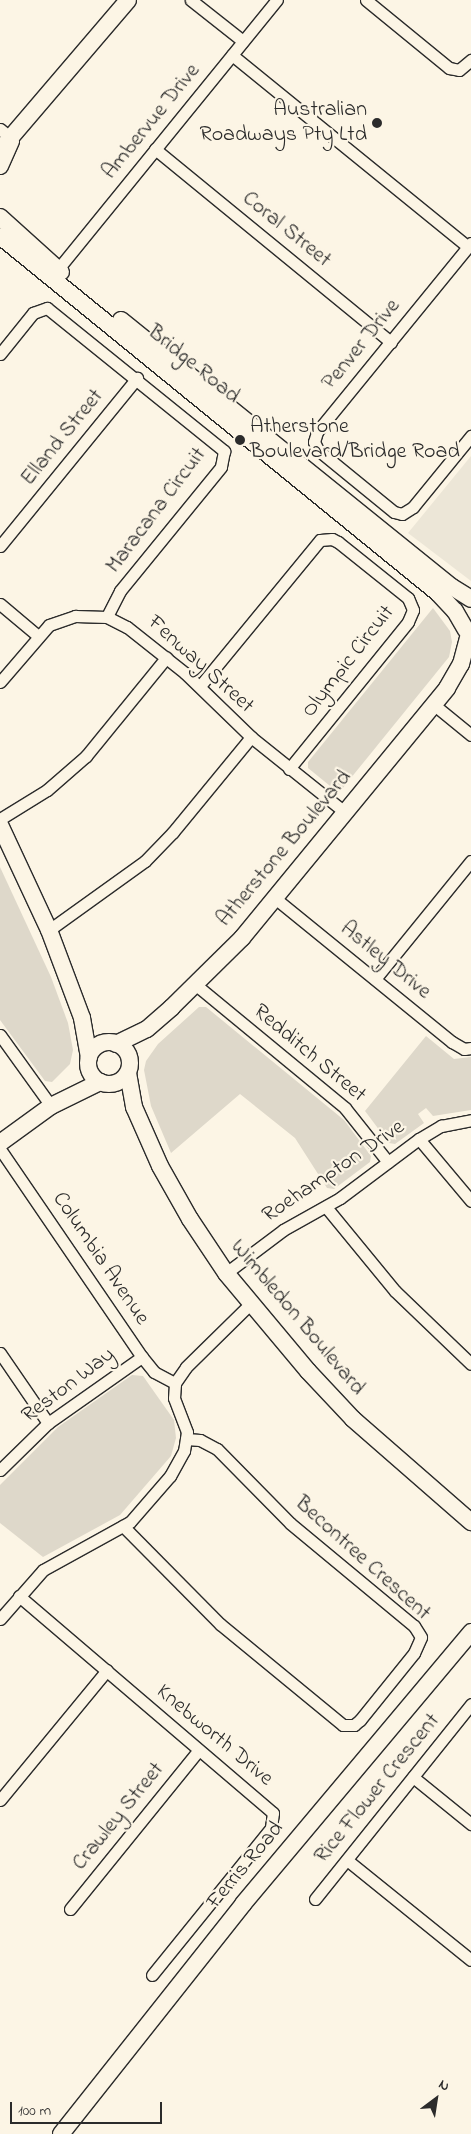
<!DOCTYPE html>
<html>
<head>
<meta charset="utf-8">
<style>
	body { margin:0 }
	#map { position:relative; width:471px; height:2134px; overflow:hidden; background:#fcf5e5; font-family:"Indie Flower",sans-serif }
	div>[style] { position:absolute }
	.built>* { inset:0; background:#ece6d7 }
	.green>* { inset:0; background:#ded8ca }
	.roads { filter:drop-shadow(1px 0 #2b2b2b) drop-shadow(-1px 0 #2b2b2b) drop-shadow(0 1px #2b2b2b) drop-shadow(0 -1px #2b2b2b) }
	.street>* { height:11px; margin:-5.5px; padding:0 5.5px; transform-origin:5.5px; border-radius:5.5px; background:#fcf5e5 }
	.secondary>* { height:16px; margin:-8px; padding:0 8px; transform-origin:8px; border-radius:8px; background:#fcf5e5 }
	.secondary>.ring { margin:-8px; padding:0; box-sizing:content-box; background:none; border:16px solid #fcf5e5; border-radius:50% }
	.dots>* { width:14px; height:14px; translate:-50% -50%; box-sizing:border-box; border:2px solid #fcf5e5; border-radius:50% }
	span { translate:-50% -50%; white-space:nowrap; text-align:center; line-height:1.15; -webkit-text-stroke:4.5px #fcf5e5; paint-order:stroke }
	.poi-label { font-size:22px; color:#2b2b2b }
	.right { translate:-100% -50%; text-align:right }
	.left { translate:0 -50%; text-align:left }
	.street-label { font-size:22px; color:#2b2b2b }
	.north { position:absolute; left:411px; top:2074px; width:50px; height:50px; -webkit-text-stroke:4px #fcf5e5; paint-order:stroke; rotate:31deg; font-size:14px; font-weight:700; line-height:20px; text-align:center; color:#2b2b2b }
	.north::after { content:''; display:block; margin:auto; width:18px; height:22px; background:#2b2b2b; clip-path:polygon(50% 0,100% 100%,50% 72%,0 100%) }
	.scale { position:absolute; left:10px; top:2102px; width:152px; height:22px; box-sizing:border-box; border:2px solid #2b2b2b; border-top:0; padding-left:6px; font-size:15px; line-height:18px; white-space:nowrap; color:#2b2b2b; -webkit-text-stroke:4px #fcf5e5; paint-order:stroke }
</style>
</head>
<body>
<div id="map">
	<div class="built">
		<div style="clip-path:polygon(471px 456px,471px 581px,408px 533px)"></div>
	</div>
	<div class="green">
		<div style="clip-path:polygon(433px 608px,450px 631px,452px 642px,449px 657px,342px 789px,335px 790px,308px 768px,308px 762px)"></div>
		<div style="clip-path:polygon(0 867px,51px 977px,68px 1023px,73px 1050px,70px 1064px,52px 1082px,45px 1081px,0 1020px)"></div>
		<div style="clip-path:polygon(199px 1007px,206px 1007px,344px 1120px,371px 1156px,370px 1162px,334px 1189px,327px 1188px,295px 1138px,240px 1094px,171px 1153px,151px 1106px,144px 1070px,146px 1061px,158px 1044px)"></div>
		<div style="clip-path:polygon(426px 1036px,454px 1059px,471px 1057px,471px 1110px,433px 1116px,426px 1108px,418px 1114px,424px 1123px,395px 1144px,389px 1143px,365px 1111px)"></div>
		<div style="clip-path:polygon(132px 1375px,143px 1376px,174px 1420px,176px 1438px,171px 1456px,120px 1515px,43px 1557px,0 1523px,0 1485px,58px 1427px)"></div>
	</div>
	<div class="roads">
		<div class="street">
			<div style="left:191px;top:0;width:66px;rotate:38.3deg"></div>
			<div style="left:366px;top:0;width:107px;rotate:39.3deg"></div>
			<div style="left:449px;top:68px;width:10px;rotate:11deg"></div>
			<div style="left:459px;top:70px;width:16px;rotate:-40deg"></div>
			<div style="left:232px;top:55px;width:304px;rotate:39.1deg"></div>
			<div style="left:0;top:129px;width:16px;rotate:40deg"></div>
			<div style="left:155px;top:149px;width:305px;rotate:39.3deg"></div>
			<div style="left:471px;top:243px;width:244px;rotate:129.2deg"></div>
			<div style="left:317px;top:432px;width:10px;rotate:107deg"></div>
			<div style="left:314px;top:442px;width:9px;rotate:63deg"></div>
			<div style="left:318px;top:450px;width:98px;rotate:39.2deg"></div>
			<div style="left:394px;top:512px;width:8px;rotate:14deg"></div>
			<div style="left:402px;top:514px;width:13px;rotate:-32deg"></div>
			<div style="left:413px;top:507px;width:92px;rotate:-50.8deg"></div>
			<div style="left:58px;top:269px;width:347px;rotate:-50.9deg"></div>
			<div style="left:0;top:354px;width:53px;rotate:-51.2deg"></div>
			<div style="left:33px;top:313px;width:15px;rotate:-20deg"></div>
			<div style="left:47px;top:308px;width:228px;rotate:38.9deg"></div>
			<div style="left:224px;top:451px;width:16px;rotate:101deg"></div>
			<div style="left:221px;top:467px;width:160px;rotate:129.2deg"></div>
			<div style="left:120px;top:591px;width:29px;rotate:117deg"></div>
			<div style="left:0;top:546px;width:217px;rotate:-50.8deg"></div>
			<div style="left:0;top:604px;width:48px;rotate:40deg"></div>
			<div style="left:0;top:682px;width:75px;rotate:-49.3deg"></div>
			<div style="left:49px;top:625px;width:28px;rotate:-19deg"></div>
			<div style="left:75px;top:616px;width:32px;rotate:2deg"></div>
			<div style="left:107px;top:617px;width:22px;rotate:27deg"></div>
			<div style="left:127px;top:627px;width:74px;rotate:38.4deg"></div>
			<div style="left:185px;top:673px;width:92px;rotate:44.1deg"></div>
			<div style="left:251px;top:737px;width:122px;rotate:38.7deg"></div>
			<div style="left:200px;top:686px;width:189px;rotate:-50.6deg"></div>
			<div style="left:320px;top:540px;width:12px;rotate:-5deg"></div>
			<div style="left:332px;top:539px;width:7px;rotate:27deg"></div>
			<div style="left:338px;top:542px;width:90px;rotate:38.7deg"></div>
			<div style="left:408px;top:598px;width:13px;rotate:67deg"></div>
			<div style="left:413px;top:610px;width:13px;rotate:113deg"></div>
			<div style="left:408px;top:622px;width:189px;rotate:129deg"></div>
			<div style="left:433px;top:704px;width:49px;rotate:39.2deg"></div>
			<div style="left:0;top:819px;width:55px;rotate:-31.7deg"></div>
			<div style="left:47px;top:790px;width:52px;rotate:-41.1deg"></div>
			<div style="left:86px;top:756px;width:127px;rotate:-50.8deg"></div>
			<div style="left:276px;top:899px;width:227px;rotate:39.1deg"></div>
			<div style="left:452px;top:1042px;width:14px;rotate:30deg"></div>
			<div style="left:464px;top:1049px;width:7px;rotate:-8deg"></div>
			<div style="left:49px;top:930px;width:118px;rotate:-35.7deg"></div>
			<div style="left:145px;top:861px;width:40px;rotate:-46deg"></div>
			<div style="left:173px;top:832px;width:123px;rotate:-50.6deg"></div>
			<div style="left:375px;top:979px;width:152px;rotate:-50.9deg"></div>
			<div style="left:196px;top:985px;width:193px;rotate:39.5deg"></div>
			<div style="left:345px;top:1108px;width:69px;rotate:51.5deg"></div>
			<div style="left:0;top:1035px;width:87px;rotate:54.3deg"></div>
			<div style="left:419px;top:1139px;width:81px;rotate:50deg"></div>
			<div style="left:0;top:1149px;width:252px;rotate:55.7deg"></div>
			<div style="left:142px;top:1357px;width:19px;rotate:51deg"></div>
			<div style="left:154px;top:1372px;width:24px;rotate:28deg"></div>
			<div style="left:326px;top:1207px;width:109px;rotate:50.6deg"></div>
			<div style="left:395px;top:1291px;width:105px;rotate:43.8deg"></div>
			<div style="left:226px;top:1273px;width:71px;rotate:-37deg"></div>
			<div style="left:283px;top:1230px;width:65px;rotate:-29.3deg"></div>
			<div style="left:340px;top:1198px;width:99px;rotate:-36.8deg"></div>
			<div style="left:419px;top:1139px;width:26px;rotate:-31deg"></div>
			<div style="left:441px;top:1126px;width:31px;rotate:-11deg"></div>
			<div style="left:0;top:1353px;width:85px;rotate:55.6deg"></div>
			<div style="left:0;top:1470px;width:67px;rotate:-44.4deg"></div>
			<div style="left:48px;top:1423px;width:115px;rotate:-35.1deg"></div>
			<div style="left:123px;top:1526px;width:138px;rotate:45.3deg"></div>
			<div style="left:220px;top:1624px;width:159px;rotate:39.4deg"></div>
			<div style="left:343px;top:1725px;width:11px"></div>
			<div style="left:354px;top:1725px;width:8px;rotate:-40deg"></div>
			<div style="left:360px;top:1720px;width:86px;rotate:-51.1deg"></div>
			<div style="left:414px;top:1653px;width:17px;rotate:-66deg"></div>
			<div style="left:421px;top:1637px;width:13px;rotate:-122deg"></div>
			<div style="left:414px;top:1626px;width:161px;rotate:-140.3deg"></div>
			<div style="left:290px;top:1523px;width:104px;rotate:-134.6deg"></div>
			<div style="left:217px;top:1449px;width:19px;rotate:-152deg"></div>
			<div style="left:200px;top:1440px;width:14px;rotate:-176deg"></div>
			<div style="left:19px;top:1596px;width:334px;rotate:40.5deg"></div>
			<div style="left:273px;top:1813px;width:15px;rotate:98deg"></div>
			<div style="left:271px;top:1828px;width:189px;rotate:129deg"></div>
			<div style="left:0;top:1619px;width:65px;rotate:-48.7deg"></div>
			<div style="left:43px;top:1570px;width:99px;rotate:-28.9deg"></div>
			<div style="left:130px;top:1522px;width:61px;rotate:-49deg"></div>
			<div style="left:170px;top:1476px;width:29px;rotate:-61deg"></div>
			<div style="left:184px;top:1451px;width:19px;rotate:-81deg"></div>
			<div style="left:187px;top:1432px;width:36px;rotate:-111deg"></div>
			<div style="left:174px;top:1398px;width:15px;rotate:-86deg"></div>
			<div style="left:175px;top:1383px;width:19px;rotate:-55deg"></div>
			<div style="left:186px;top:1367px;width:90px;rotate:-44.5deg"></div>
			<div style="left:413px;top:1777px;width:75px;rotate:39deg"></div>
			<div style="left:0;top:1800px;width:168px;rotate:-50.5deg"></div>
			<div style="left:347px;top:1860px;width:159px;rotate:38.9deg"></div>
			<div style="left:315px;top:1899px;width:250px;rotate:-51.3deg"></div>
			<div style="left:70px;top:1909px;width:203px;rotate:-51deg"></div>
		</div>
		<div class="secondary">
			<div style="left:0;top:150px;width:197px;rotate:-49.5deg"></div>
			<div style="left:0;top:166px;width:27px;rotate:-66deg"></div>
			<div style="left:0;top:217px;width:82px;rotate:42deg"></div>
			<div style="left:0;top:236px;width:565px;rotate:39.18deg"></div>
			<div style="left:438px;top:593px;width:25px;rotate:47deg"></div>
			<div style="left:455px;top:611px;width:22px;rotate:60deg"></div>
			<div style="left:121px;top:320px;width:425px;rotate:38.9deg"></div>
			<div style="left:452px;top:587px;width:22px;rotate:32deg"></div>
			<div style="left:0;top:825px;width:116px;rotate:65deg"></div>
			<div style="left:49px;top:930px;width:94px;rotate:69.4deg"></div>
			<div style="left:82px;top:1018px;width:40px;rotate:80deg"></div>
			<div class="ring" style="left:88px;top:1042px;width:26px;height:26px"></div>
			<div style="left:116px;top:1044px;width:34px;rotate:-26deg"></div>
			<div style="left:147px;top:1029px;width:33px;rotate:-41deg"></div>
			<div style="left:172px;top:1007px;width:98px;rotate:-44.6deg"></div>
			<div style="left:242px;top:938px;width:323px;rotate:-50.6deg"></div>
			<div style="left:447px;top:688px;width:28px;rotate:-60deg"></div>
			<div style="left:461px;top:664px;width:27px;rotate:-75deg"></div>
			<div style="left:128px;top:1073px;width:35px;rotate:80deg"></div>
			<div style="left:134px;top:1107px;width:64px;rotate:66.2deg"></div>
			<div style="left:160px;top:1166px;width:61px;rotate:60.5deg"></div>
			<div style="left:190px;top:1219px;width:65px;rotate:56.3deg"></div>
			<div style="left:226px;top:1273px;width:128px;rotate:50.1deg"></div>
			<div style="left:308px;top:1371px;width:66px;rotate:46.8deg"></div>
			<div style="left:353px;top:1419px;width:157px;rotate:41.1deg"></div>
			<div style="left:0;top:1143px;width:63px;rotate:-36deg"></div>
			<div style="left:51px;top:1106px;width:55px;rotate:-26.1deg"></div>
			<div style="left:61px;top:2134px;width:293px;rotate:-51.6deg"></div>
			<div style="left:243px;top:1904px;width:355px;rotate:-50deg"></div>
		</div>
	</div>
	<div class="dots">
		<div style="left:377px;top:123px;background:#2b2b2b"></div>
		<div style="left:240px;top:440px;background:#2b2b2b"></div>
	</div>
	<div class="poi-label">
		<span class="right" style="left:367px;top:123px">Australian<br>Roadways Pty Ltd</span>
		<span class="left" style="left:250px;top:440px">Atherstone<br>Boulevard/Bridge Road</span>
	</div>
	<div class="street-label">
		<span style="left:152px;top:122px;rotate:-51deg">Ambervue Drive</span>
		<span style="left:286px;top:230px;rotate:39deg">Coral Street</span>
		<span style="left:362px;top:345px;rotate:-51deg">Penver Drive</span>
		<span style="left:193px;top:365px;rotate:39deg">Bridge Road</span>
		<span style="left:63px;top:438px;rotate:-51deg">Elland Street</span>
		<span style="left:157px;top:511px;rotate:-53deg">Maracana Circuit</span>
		<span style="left:349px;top:662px;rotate:-52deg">Olympic Circuit</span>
		<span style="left:200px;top:665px;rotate:42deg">Fenway Street</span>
		<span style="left:285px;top:849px;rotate:-50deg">Atherstone Boulevard</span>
		<span style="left:385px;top:961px;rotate:39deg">Astley Drive</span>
		<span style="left:309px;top:1054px;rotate:40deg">Redditch Street</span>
		<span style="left:334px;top:1172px;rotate:-34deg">Roehampton Drive</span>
		<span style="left:100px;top:1259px;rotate:56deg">Columbia Avenue</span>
		<span style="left:297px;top:1318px;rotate:50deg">Wimbledon Boulevard</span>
		<span style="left:69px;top:1386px;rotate:-37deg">Reston Way</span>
		<span style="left:362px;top:1559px;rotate:42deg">Becontree Crescent</span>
		<span style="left:214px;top:1736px;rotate:40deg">Knebworth Drive</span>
		<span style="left:378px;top:1789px;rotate:-51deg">Rice Flower Crescent</span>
		<span style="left:119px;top:1817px;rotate:-51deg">Crawley Street</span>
		<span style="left:246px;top:1866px;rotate:-50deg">Ferris Road</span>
	</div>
	<div class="north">N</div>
	<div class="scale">100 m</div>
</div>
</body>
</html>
